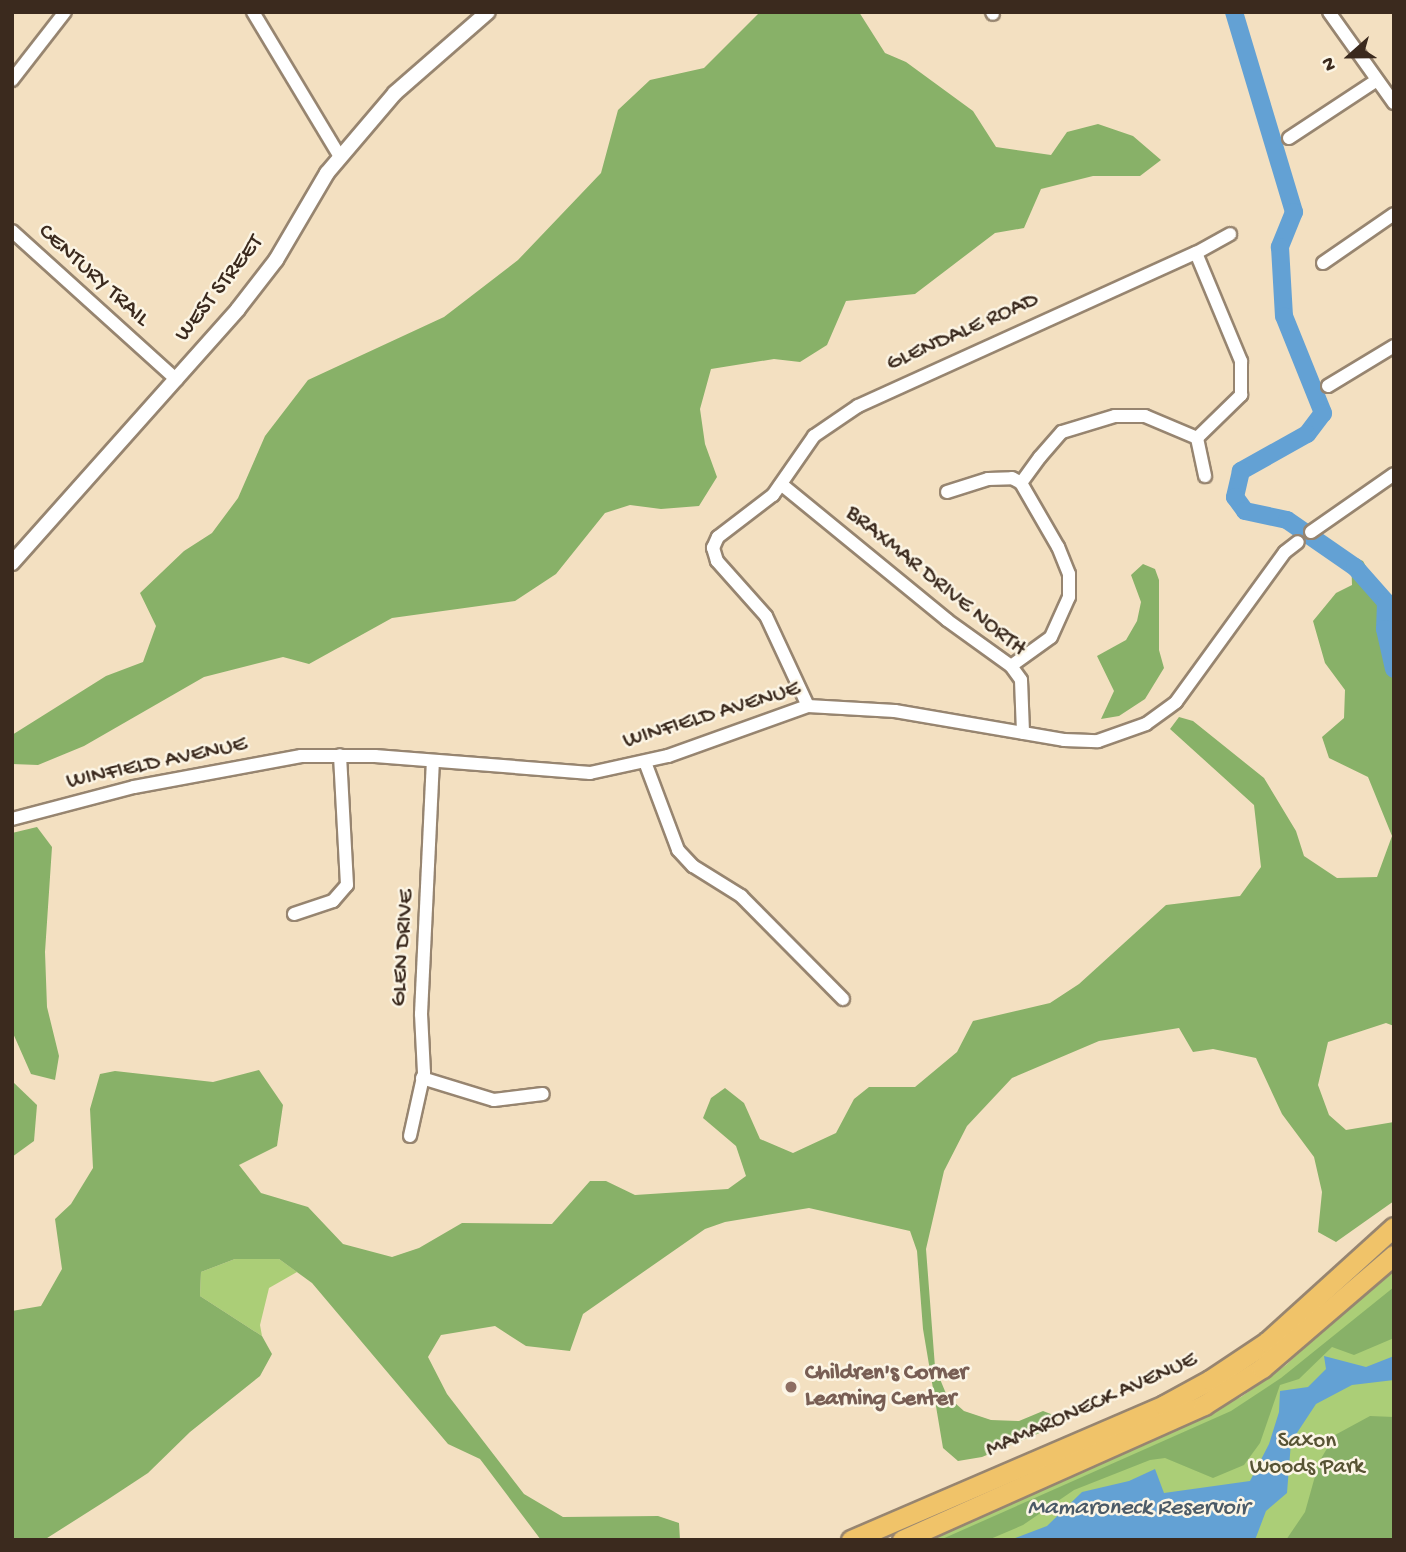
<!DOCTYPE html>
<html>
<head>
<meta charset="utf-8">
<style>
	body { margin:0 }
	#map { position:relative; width:1406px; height:1552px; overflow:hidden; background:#f3e0c1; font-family:"Gochi Hand",sans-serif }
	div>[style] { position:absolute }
	.green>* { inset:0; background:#abce77 }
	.forest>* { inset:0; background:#88b168 }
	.water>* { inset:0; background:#63a1d4 }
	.river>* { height:18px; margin:-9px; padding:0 9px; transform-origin:9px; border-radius:9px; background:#63a1d4 }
	.roads { filter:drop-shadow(2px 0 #978570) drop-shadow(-2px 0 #978570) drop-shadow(0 2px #978570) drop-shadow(0 -2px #978570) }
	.minor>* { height:12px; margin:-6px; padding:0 6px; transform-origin:6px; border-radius:6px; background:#fff }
	.tertiary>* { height:14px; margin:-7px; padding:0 7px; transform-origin:7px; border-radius:7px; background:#fff }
	.primary>* { height:19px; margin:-9.5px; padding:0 9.5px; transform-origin:9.5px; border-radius:9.5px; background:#f0c369 }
	.dots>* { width:19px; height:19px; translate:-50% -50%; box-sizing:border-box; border:4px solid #fcf5e5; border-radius:50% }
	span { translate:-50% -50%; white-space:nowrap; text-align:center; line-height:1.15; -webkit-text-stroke:5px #fcf5e5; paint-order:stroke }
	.street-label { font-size:23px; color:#3b2a1e }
	.education-label { font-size:23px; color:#785e54; font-weight:700 }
	.left { translate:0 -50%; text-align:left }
	.park-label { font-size:23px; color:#575334 }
	.water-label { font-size:24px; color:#4b5a67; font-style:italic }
	.frame { position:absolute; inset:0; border:14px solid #3b2a1e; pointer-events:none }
	.north { position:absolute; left:1315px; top:21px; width:70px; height:70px; -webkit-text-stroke:5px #fcf5e5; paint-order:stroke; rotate:249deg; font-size:19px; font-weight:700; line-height:28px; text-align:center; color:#3b2a1e }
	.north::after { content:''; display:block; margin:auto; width:24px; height:32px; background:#3b2a1e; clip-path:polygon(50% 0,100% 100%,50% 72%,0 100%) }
</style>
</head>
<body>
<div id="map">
	<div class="green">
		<div style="clip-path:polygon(235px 1259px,279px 1259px,297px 1272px,269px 1288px,260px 1325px,262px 1336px,200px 1296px,201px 1272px)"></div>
		<div style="clip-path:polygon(1394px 1264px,1394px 1540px,924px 1540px,1241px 1397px,1286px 1365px)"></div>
	</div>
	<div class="forest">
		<div style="clip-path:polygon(760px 12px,859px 12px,885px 53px,906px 62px,973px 111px,996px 147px,1051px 155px,1067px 132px,1098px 124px,1133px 136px,1161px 160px,1140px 176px,1093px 176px,1041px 189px,1024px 228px,995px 233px,915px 294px,846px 301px,827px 345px,800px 362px,774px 359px,711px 369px,700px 409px,705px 444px,717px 477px,699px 506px,661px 509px,630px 505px,605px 513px,556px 574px,515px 601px,392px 618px,309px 664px,283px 657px,204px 677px,84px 746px,38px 765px,12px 764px,12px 735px,106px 676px,143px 662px,156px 626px,140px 593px,184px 551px,212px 533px,238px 498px,265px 436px,308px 380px,444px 317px,518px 260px,601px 173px,618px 110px,650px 80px,704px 68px)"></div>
		<div style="clip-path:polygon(1351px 556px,1363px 561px,1394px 618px,1394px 1026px,1386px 1023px,1328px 1042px,1318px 1085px,1329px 1115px,1346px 1130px,1394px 1122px,1394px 1201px,1336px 1242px,1318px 1232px,1322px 1192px,1314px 1157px,1282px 1114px,1256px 1058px,1213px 1049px,1193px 1052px,1179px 1028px,1099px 1041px,1012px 1078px,967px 1126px,944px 1171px,926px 1249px,935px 1367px,947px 1396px,964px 1411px,991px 1420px,1019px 1421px,1043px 1411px,1056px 1416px,1059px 1425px,982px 1457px,958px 1461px,943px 1448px,923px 1329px,917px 1251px,910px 1231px,809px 1208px,725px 1222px,705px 1229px,583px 1314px,570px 1351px,526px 1346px,495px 1326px,441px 1335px,428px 1357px,447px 1394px,524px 1494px,563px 1517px,658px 1516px,679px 1523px,680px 1540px,541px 1540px,480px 1459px,448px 1444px,312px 1283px,279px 1259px,235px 1259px,201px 1272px,200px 1296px,262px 1336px,272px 1354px,260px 1376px,190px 1432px,148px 1473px,107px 1500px,44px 1540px,12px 1540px,12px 1311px,41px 1306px,62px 1269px,55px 1219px,71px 1204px,93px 1168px,90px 1109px,100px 1074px,115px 1071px,213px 1082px,259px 1070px,283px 1105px,277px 1146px,239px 1165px,261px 1193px,308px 1207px,343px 1244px,392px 1257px,419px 1248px,462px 1223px,552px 1224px,590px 1181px,606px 1181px,635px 1195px,728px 1189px,746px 1176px,736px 1146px,703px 1118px,711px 1098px,725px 1088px,744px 1103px,760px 1139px,793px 1153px,836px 1133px,854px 1099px,869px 1087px,915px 1087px,957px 1052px,973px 1021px,1050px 1003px,1079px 984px,1166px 905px,1240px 896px,1261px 867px,1254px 805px,1170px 729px,1179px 717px,1193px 721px,1264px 778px,1296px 831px,1304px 856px,1337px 878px,1377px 877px,1392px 836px,1368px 777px,1329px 758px,1322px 737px,1344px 718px,1345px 690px,1325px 663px,1313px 621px,1336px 593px,1352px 585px)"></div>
		<div style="clip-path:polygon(1143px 564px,1155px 569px,1159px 580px,1159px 650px,1164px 668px,1145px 699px,1119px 716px,1101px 719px,1114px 691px,1097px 656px,1126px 640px,1137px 621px,1141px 602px,1131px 575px)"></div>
		<div style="clip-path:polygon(37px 827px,52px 847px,45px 952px,47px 1007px,59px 1056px,55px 1080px,31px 1074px,12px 1031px,12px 833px)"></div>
		<div style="clip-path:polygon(12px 1081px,37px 1105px,34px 1141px,12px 1157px)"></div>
		<div style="clip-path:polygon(1394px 1287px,1394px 1338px,1354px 1355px,1332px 1347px,1299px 1379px,1280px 1385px,1260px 1443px,1244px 1465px,1213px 1478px,1165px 1458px,1150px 1460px,1074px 1490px,1023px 1525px,988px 1540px,940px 1540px,1231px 1411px,1281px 1378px)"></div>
		<div style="clip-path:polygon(1370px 1416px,1394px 1417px,1394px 1540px,1286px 1540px,1305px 1512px,1319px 1462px,1335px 1435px)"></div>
	</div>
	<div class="water">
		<div style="clip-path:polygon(1324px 1356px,1366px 1367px,1394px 1356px,1394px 1380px,1352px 1385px,1316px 1404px,1291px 1442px,1287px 1493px,1266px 1511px,1255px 1540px,1010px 1540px,1047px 1526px,1082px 1492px,1129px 1481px,1155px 1469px,1164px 1493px,1250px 1481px,1269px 1444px,1279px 1412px,1280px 1391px,1308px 1387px,1326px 1369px)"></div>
	</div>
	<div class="river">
		<div style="left:1234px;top:12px;width:209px;rotate:73.3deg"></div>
		<div style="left:1294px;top:212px;width:38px;rotate:112deg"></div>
		<div style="left:1280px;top:247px;width:69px;rotate:86.7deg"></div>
		<div style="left:1284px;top:316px;width:105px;rotate:68.1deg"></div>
		<div style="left:1323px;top:413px;width:26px;rotate:127deg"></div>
		<div style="left:1307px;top:434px;width:76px;rotate:150.7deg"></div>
		<div style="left:1241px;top:471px;width:27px;rotate:103deg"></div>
		<div style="left:1235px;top:497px;width:17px;rotate:54deg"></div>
		<div style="left:1245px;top:511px;width:43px;rotate:12.1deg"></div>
		<div style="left:1287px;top:520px;width:83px;rotate:34.7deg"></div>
		<div style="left:1355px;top:567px;width:47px;rotate:48.5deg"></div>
		<div style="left:1386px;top:602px;width:27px;rotate:92deg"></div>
		<div style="left:1385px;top:629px;width:41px;rotate:77.3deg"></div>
	</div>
	<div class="roads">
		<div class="minor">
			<div style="left:253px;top:12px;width:169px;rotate:59deg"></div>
			<div style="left:992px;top:12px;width:2px;rotate:63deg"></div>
			<div style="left:1329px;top:12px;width:112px;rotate:54.5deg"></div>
			<div style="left:12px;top:80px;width:86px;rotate:-52.1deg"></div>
			<div style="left:1289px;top:138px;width:105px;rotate:-33.4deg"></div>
			<div style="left:12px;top:231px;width:222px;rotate:42.1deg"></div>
			<div style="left:1323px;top:263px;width:86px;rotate:-34.6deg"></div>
			<div style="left:1328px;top:386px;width:77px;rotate:-31.2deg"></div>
			<div style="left:1197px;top:438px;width:39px;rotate:78deg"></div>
			<div style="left:781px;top:484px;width:215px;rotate:39.3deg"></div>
			<div style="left:947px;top:620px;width:79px;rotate:35.7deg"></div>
			<div style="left:1011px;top:666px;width:17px;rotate:54deg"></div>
			<div style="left:1021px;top:680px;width:53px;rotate:87.8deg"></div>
			<div style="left:947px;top:492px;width:43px;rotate:-17.6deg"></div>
			<div style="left:988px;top:479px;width:24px;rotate:-2deg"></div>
			<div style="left:1012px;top:478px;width:10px;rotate:29deg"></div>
			<div style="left:1311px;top:532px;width:101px;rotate:-34.9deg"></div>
			<div style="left:1011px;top:666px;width:49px;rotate:-35.9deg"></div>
			<div style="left:1051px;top:637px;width:44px;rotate:-65.8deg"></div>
			<div style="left:1069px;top:597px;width:23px;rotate:-90deg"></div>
			<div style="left:1069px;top:574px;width:29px;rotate:-112deg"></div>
			<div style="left:1058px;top:547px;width:74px;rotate:-120deg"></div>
			<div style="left:1021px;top:483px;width:32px;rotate:-54deg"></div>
			<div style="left:1040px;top:457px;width:33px;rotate:-49deg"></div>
			<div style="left:1062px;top:432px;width:55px;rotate:-16.8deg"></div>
			<div style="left:1115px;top:416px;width:30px"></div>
			<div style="left:1145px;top:416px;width:56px;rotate:22.9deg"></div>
			<div style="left:1197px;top:438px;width:62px;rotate:-44.3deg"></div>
			<div style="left:1241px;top:395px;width:34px;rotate:-90deg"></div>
			<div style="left:1241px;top:361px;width:117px;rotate:-112.6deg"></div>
			<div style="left:808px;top:706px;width:99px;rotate:-115deg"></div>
			<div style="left:766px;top:616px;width:74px;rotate:-131.7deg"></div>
			<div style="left:717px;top:561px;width:14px;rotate:-107deg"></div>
			<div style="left:713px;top:548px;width:12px;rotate:-66deg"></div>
			<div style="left:718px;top:537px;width:69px;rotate:-37.4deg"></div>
			<div style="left:773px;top:495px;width:72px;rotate:-55.2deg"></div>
			<div style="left:814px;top:436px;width:53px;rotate:-34.3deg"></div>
			<div style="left:858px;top:406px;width:371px;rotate:-24.4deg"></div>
			<div style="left:1196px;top:253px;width:39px;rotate:-29deg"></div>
			<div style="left:645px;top:762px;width:94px;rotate:69.4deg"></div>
			<div style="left:678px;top:850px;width:22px;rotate:47deg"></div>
			<div style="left:693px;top:866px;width:57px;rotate:32deg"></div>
			<div style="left:741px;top:896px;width:145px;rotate:45.3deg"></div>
			<div style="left:12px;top:819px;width:126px;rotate:-14.7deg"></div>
			<div style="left:134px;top:787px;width:170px;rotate:-10.5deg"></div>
			<div style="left:301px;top:756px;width:74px"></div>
			<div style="left:375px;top:756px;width:216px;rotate:4.5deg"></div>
			<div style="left:590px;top:773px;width:80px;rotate:-12.3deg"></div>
			<div style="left:668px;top:756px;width:149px;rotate:-19.7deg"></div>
			<div style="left:808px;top:706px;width:87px;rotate:3.3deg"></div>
			<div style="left:895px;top:711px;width:171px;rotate:9.7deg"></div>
			<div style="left:1064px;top:740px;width:34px;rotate:2deg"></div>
			<div style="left:1098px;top:741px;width:51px;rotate:-19.5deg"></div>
			<div style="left:1146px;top:724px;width:37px;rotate:-36deg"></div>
			<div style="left:1176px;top:702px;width:185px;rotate:-54deg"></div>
			<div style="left:1285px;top:552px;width:16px;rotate:-38deg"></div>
			<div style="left:294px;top:914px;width:41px;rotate:-18.4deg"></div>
			<div style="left:333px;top:901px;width:21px;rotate:-49deg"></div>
			<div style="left:347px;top:885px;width:130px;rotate:-93.1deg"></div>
			<div style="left:422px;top:1078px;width:75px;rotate:17deg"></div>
			<div style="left:494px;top:1100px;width:49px;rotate:-7deg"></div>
			<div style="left:410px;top:1136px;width:65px;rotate:-77.5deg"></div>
			<div style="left:424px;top:1073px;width:59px;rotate:-92.9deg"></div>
			<div style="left:421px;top:1014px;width:252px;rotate:-87.3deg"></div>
		</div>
		<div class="tertiary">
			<div style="left:12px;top:563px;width:340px;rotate:-48.3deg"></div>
			<div style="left:238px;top:309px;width:62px;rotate:-52.2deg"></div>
			<div style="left:276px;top:260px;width:101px;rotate:-59.6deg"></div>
			<div style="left:327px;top:173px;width:105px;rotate:-49.6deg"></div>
			<div style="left:395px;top:93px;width:123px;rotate:-41.1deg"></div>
		</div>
		<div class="primary">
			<div style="left:851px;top:1540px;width:341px;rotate:-23.3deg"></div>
			<div style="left:1164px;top:1405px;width:52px;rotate:-28.5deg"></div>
			<div style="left:1210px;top:1380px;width:69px;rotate:-33.7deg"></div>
			<div style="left:1267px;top:1342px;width:171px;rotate:-42.2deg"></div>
			<div style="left:902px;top:1540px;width:331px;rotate:-24.1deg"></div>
			<div style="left:1204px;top:1405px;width:69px;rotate:-32.5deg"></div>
			<div style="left:1262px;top:1368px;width:174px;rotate:-40.6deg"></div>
		</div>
	</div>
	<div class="dots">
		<div style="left:791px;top:1387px;background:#8d6e63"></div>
	</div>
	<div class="street-label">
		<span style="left:93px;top:276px;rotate:42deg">CENTURY TRAIL</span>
		<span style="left:220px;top:289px;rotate:-52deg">WEST STREET</span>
		<span style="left:963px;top:333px;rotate:-24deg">GLENDALE ROAD</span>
		<span style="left:935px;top:582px;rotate:39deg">BRAXMAR DRIVE NORTH</span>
		<span style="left:712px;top:716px;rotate:-17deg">WINFIELD AVENUE</span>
		<span style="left:157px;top:764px;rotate:-12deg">WINFIELD AVENUE</span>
		<span style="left:404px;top:948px;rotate:-86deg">GLEN DRIVE</span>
		<span style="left:1092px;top:1406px;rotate:-24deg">MAMARONECK AVENUE</span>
	</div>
	<div class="education-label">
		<span class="left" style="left:805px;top:1387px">Children's Corner<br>Learning Center</span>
	</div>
	<div class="park-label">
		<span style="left:1307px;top:1455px">Saxon<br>Woods Park</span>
	</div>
	<div class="water-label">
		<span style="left:1138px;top:1509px">Mamaroneck Reservoir</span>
	</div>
	<div class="frame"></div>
	<div class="north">N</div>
</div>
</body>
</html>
